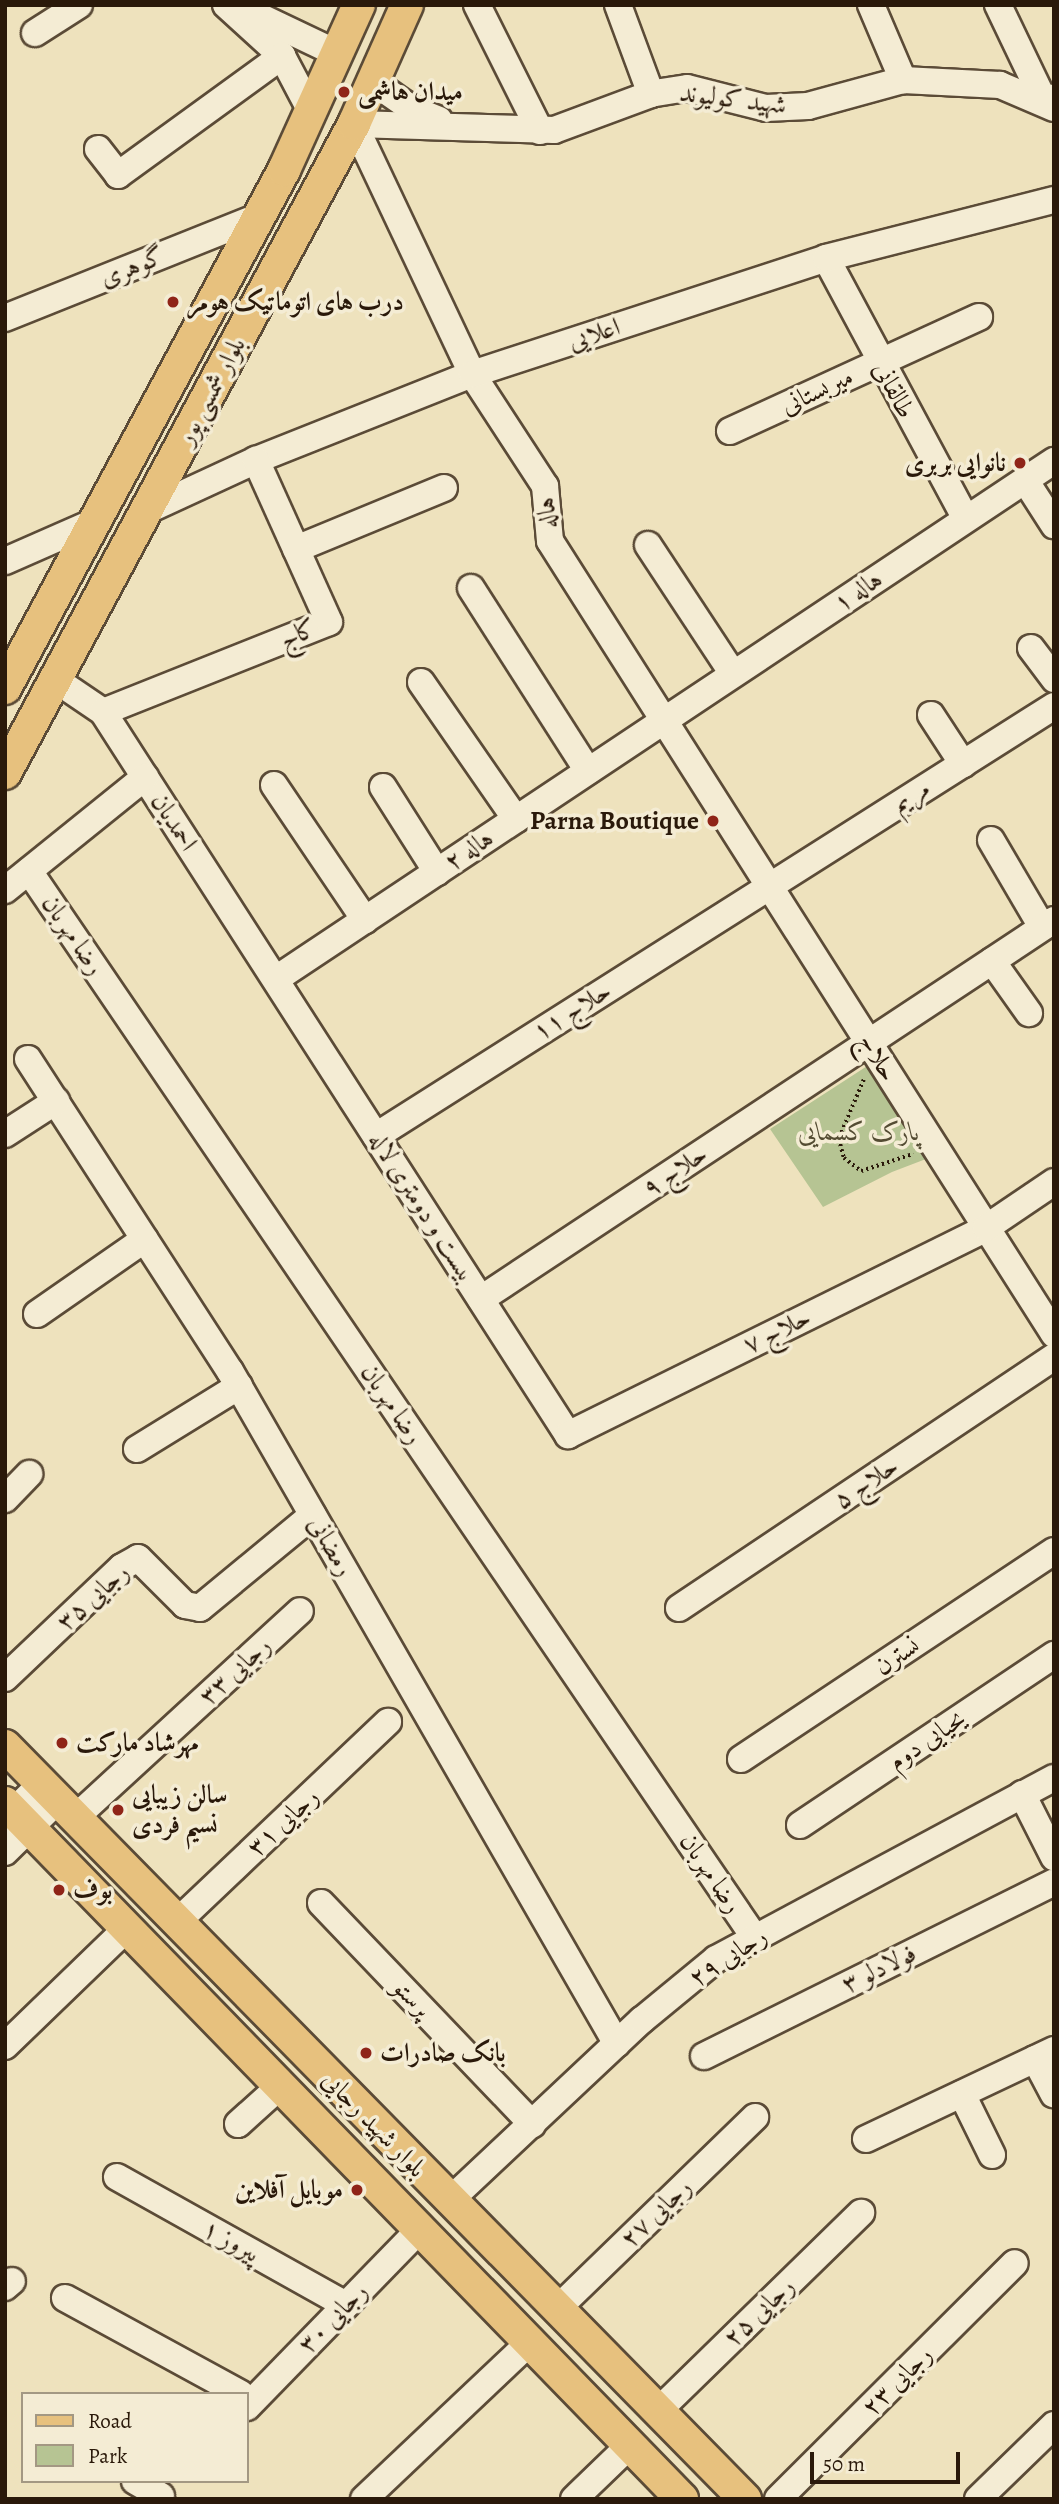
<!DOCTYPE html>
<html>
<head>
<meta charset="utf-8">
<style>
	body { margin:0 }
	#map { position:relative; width:1059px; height:2504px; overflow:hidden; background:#eee2bd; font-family:Alegreya,Amiri,serif }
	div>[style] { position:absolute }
	.green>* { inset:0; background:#b6c493 }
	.path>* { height:3.5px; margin-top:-1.75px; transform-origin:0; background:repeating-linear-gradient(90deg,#2a190a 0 2px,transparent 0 5.5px) }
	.roads { filter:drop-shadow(2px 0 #5b4b37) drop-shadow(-2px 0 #5b4b37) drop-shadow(0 2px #5b4b37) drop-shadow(0 -2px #5b4b37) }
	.minor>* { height:26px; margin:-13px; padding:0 13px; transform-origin:13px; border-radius:13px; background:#f4ecd4 }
	.major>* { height:32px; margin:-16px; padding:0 16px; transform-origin:16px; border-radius:16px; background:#e7c17e }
	.dots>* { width:19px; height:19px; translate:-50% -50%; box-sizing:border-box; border:4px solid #f4ecd4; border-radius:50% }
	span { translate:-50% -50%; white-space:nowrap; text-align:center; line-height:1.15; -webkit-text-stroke:7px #f4ecd4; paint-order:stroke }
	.poi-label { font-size:26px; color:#2a190a; font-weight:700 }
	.left { translate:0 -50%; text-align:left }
	.right { translate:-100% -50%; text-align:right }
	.street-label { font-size:26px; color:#2a190a }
	.park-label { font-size:26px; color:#544c33; font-style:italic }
	.frame { position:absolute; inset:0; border:7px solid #2a190a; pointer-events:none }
	.legend { position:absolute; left:21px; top:2392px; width:228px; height:91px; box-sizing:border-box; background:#f4ecd4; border:2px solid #a39883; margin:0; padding:9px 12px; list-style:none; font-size:21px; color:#2a190a }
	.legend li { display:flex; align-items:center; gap:14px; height:35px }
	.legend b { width:35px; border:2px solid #a39883 }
	.scale { position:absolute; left:810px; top:2452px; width:150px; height:32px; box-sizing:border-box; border:4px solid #2a190a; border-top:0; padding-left:9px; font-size:21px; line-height:24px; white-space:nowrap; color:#2a190a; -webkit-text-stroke:5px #f4ecd4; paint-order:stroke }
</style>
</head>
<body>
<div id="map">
	<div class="green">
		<div style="clip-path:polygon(878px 1059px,939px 1154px,892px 1172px,823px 1207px,770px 1129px)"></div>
	</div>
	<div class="path">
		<div style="left:864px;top:1080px;width:64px;rotate:113deg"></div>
		<div style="left:839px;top:1139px;width:20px;rotate:75deg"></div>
		<div style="left:844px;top:1158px;width:21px;rotate:37deg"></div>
		<div style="left:861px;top:1171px;width:55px;rotate:-18.1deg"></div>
	</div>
	<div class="roads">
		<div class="minor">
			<div style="left:226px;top:5px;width:76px;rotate:42.3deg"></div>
			<div style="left:282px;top:56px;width:60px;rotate:62.2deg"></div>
			<div style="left:477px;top:5px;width:141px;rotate:63.4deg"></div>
			<div style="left:618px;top:5px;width:95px;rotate:69.7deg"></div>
			<div style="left:871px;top:5px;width:82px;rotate:66.9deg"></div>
			<div style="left:998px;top:5px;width:106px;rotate:64.4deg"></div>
			<div style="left:1044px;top:101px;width:8px;rotate:-23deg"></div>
			<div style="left:246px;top:10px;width:100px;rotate:25.5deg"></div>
			<div style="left:35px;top:33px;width:52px;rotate:-32.5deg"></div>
			<div style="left:372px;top:81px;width:49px;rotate:35deg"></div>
			<div style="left:412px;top:109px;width:29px;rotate:22deg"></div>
			<div style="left:1054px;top:108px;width:59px;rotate:-156.9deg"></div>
			<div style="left:1000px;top:85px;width:97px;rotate:-177deg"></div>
			<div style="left:903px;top:80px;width:98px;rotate:164.7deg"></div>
			<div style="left:808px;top:106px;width:42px;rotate:177.3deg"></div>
			<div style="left:766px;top:108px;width:81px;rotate:-165.8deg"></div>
			<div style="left:687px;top:88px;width:36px;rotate:171deg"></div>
			<div style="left:651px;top:94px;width:103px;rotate:159.6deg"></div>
			<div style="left:554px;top:130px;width:200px;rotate:-178.3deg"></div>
			<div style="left:354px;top:124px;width:276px;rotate:64.7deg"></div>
			<div style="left:472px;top:374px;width:134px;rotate:56.9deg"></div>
			<div style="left:545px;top:486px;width:55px;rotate:84.8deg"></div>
			<div style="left:550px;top:541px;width:940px;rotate:57.56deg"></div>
			<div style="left:98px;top:149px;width:33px;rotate:52deg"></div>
			<div style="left:118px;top:175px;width:203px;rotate:-36deg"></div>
			<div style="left:826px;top:258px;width:296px;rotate:61.8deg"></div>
			<div style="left:5px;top:318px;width:275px;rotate:-21.8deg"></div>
			<div style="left:730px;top:431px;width:274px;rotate:-24.6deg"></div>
			<div style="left:1025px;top:480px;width:54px;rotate:57.2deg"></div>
			<div style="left:148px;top:510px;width:119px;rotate:-24.8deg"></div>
			<div style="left:256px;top:460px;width:232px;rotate:-21.7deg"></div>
			<div style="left:472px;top:374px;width:373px;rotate:-18.1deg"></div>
			<div style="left:826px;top:258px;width:235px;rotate:-14.3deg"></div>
			<div style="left:648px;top:545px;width:154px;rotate:56.6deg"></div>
			<div style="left:296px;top:549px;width:160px;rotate:-22.4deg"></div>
			<div style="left:5px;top:561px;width:97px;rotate:-23.7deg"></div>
			<div style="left:471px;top:588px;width:217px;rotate:57.4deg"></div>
			<div style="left:1031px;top:648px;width:39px;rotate:53deg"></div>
			<div style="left:56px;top:680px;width:57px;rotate:34.2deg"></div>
			<div style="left:103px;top:712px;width:860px;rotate:57.25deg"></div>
			<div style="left:568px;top:1435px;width:466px;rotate:-26.3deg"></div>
			<div style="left:986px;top:1228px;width:82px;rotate:-34.1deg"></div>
			<div style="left:421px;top:682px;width:167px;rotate:55.3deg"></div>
			<div style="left:103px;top:712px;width:243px;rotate:-21.7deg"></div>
			<div style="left:329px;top:622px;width:178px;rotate:-114.3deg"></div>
			<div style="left:931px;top:715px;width:59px;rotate:56.9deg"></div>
			<div style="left:274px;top:785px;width:163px;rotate:56deg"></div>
			<div style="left:383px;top:787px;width:101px;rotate:57.6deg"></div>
			<div style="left:991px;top:840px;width:101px;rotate:59.6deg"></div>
			<div style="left:29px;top:871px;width:1291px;rotate:55.77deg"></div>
			<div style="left:5px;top:890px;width:180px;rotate:-38.9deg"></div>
			<div style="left:992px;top:961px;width:64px;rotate:54.6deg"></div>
			<div style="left:276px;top:979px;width:935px;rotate:-33.66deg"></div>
			<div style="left:28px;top:1059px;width:372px;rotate:57.1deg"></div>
			<div style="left:230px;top:1371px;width:776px;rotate:60.1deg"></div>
			<div style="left:5px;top:1134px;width:61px;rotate:-32.9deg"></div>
			<div style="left:376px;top:1136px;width:803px;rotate:-32.38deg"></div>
			<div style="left:481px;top:1299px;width:687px;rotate:-33.48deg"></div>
			<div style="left:37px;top:1314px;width:131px;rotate:-34.8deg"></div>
			<div style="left:137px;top:1449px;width:120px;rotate:-31.7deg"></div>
			<div style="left:5px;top:1499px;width:35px;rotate:-46deg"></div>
			<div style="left:679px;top:1608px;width:451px;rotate:-33.8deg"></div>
			<div style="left:5px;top:1678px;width:161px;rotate:-43.5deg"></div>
			<div style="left:122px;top:1567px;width:18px;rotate:-29deg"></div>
			<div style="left:138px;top:1558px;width:66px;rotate:45deg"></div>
			<div style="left:185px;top:1605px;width:15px;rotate:11deg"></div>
			<div style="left:200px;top:1608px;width:146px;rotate:-39.5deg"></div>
			<div style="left:741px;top:1759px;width:376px;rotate:-33.6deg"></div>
			<div style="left:1022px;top:1794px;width:71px;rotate:63.1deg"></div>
			<div style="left:76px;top:1817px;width:304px;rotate:-42.6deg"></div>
			<div style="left:5px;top:1820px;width:52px;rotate:-45deg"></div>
			<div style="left:800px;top:1825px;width:306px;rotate:-33.8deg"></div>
			<div style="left:5px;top:1852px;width:76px;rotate:-44.5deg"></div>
			<div style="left:321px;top:1903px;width:306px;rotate:46.3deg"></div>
			<div style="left:177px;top:1922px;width:291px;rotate:-43.5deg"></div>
			<div style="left:5px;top:2046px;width:170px;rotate:-44deg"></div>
			<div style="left:704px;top:2056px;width:391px;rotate:-26.4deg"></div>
			<div style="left:1035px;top:2059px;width:40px;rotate:62deg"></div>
			<div style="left:962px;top:2094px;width:68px;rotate:63.8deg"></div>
			<div style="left:238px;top:2124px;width:57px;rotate:-42.1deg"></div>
			<div style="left:866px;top:2139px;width:208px;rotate:-25.3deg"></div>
			<div style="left:117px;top:2177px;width:262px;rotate:29.2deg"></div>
			<div style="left:449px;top:2201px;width:265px;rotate:-43.2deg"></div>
			<div style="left:642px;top:2020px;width:96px;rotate:-39.5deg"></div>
			<div style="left:716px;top:1959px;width:383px;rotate:-28.2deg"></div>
			<div style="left:5px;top:2287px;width:9px;rotate:-41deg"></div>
			<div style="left:65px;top:2298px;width:200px;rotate:28.6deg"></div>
			<div style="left:557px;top:2309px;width:276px;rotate:-44.1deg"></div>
			<div style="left:247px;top:2407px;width:248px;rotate:-45.8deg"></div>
			<div style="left:658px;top:2411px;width:284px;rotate:-44.3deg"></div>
			<div style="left:135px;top:2481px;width:30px;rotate:30deg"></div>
			<div style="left:364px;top:2499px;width:228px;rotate:-43.4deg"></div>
			<div style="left:574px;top:2499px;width:78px;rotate:-44deg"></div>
			<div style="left:778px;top:2499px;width:334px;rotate:-44.9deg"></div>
			<div style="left:978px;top:2499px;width:106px;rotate:-44.2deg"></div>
		</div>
		<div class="major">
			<div style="left:5px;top:688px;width:588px;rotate:-61.69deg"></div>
			<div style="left:284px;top:170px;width:181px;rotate:-65.6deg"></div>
			<div style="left:5px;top:773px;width:737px;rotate:-61.73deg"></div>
			<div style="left:354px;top:124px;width:130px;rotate:-66deg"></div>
			<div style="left:5px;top:1746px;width:1056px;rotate:45.5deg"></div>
			<div style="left:5px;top:1803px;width:971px;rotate:45.79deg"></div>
		</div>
	</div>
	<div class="dots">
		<div style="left:344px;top:92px;background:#8f2418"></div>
		<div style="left:173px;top:302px;background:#8f2418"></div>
		<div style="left:1020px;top:463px;background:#8f2418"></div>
		<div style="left:713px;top:821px;background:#8f2418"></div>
		<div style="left:62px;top:1743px;background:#8f2418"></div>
		<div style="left:118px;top:1810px;background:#8f2418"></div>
		<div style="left:59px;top:1890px;background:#8f2418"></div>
		<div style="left:366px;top:2053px;background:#8f2418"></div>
		<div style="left:357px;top:2190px;background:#8f2418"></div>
	</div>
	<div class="poi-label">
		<span class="left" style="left:358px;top:92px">میدان هاشمی</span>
		<span class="left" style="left:187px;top:302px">درب های اتوماتیک هومر</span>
		<span class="right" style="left:1006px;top:463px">نانوایی بربری</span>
		<span class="right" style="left:699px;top:821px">Parna Boutique</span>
		<span class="left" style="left:76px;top:1743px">مهرشاد مارکت</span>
		<span class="left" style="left:132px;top:1810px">سالن زیبایی<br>نسیم فردی</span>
		<span class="left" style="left:73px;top:1890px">بوف</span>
		<span class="left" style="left:380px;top:2053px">بانک صادرات</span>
		<span class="right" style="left:343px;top:2190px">موبایل آفلاین</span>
	</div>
	<div class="street-label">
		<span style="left:733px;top:99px;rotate:7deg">شهید کولیوند</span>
		<span style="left:132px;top:267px;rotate:-22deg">گوهری</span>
		<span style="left:594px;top:334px;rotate:-18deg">اعلایی</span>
		<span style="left:894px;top:390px;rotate:62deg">طالقانی</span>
		<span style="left:211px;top:391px;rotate:-62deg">بلوار شمسی پور</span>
		<span style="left:817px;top:391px;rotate:-25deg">میربستانی</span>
		<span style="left:547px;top:513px;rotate:-97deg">هاله</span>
		<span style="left:858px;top:591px;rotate:-34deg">هاله ۱</span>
		<span style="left:298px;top:634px;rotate:-22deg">کاج</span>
		<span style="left:911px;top:796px;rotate:-32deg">مریم</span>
		<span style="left:174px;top:822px;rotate:57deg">احمدیان</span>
		<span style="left:469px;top:850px;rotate:-34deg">هاله ۲</span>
		<span style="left:73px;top:935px;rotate:56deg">رضا مهربان</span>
		<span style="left:572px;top:1011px;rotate:-32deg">حلاج ۱۱</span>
		<span style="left:878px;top:1057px;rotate:58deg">حلاج</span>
		<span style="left:675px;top:1171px;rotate:-34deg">حلاج ۹</span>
		<span style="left:422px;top:1207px;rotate:57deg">بیست و دومتری لاله</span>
		<span style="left:777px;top:1331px;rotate:-26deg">حلاج ۷</span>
		<span style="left:392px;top:1404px;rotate:56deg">رضا مهربان</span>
		<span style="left:866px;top:1483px;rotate:-34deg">حلاج ۵</span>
		<span style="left:331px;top:1546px;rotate:60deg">رمضانی</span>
		<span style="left:93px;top:1597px;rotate:-42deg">رجایی ۳۵</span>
		<span style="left:897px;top:1656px;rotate:-34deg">نسترن</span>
		<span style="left:235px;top:1671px;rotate:-43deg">رجایی ۳۳</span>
		<span style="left:927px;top:1740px;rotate:-34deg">یحیایی دوم</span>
		<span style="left:283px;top:1822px;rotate:-43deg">رجایی ۳۱</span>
		<span style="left:711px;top:1873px;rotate:56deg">رضا مهربان</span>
		<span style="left:728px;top:1957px;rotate:-33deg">رجایی ۲۹</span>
		<span style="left:879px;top:1969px;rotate:-26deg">فولادلو ۳</span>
		<span style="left:412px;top:1998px;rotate:46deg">پرستو</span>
		<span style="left:374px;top:2124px;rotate:46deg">بلوار شهید رجایی</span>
		<span style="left:656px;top:2213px;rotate:-44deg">رجایی ۲۷</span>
		<span style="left:231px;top:2241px;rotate:29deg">پیروز ۱</span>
		<span style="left:759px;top:2312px;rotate:-44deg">رجایی ۲۵</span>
		<span style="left:333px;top:2318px;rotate:-46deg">رجایی ۳۰</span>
		<span style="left:897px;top:2381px;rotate:-45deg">رجایی ۲۳</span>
	</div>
	<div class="park-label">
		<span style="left:859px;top:1132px">پارک کسمایی</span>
	</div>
	<div class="frame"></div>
	<ul class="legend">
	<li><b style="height:9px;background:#e7c17e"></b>Road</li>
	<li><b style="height:19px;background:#b6c493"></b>Park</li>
	</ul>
	<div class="scale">50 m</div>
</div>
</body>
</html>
